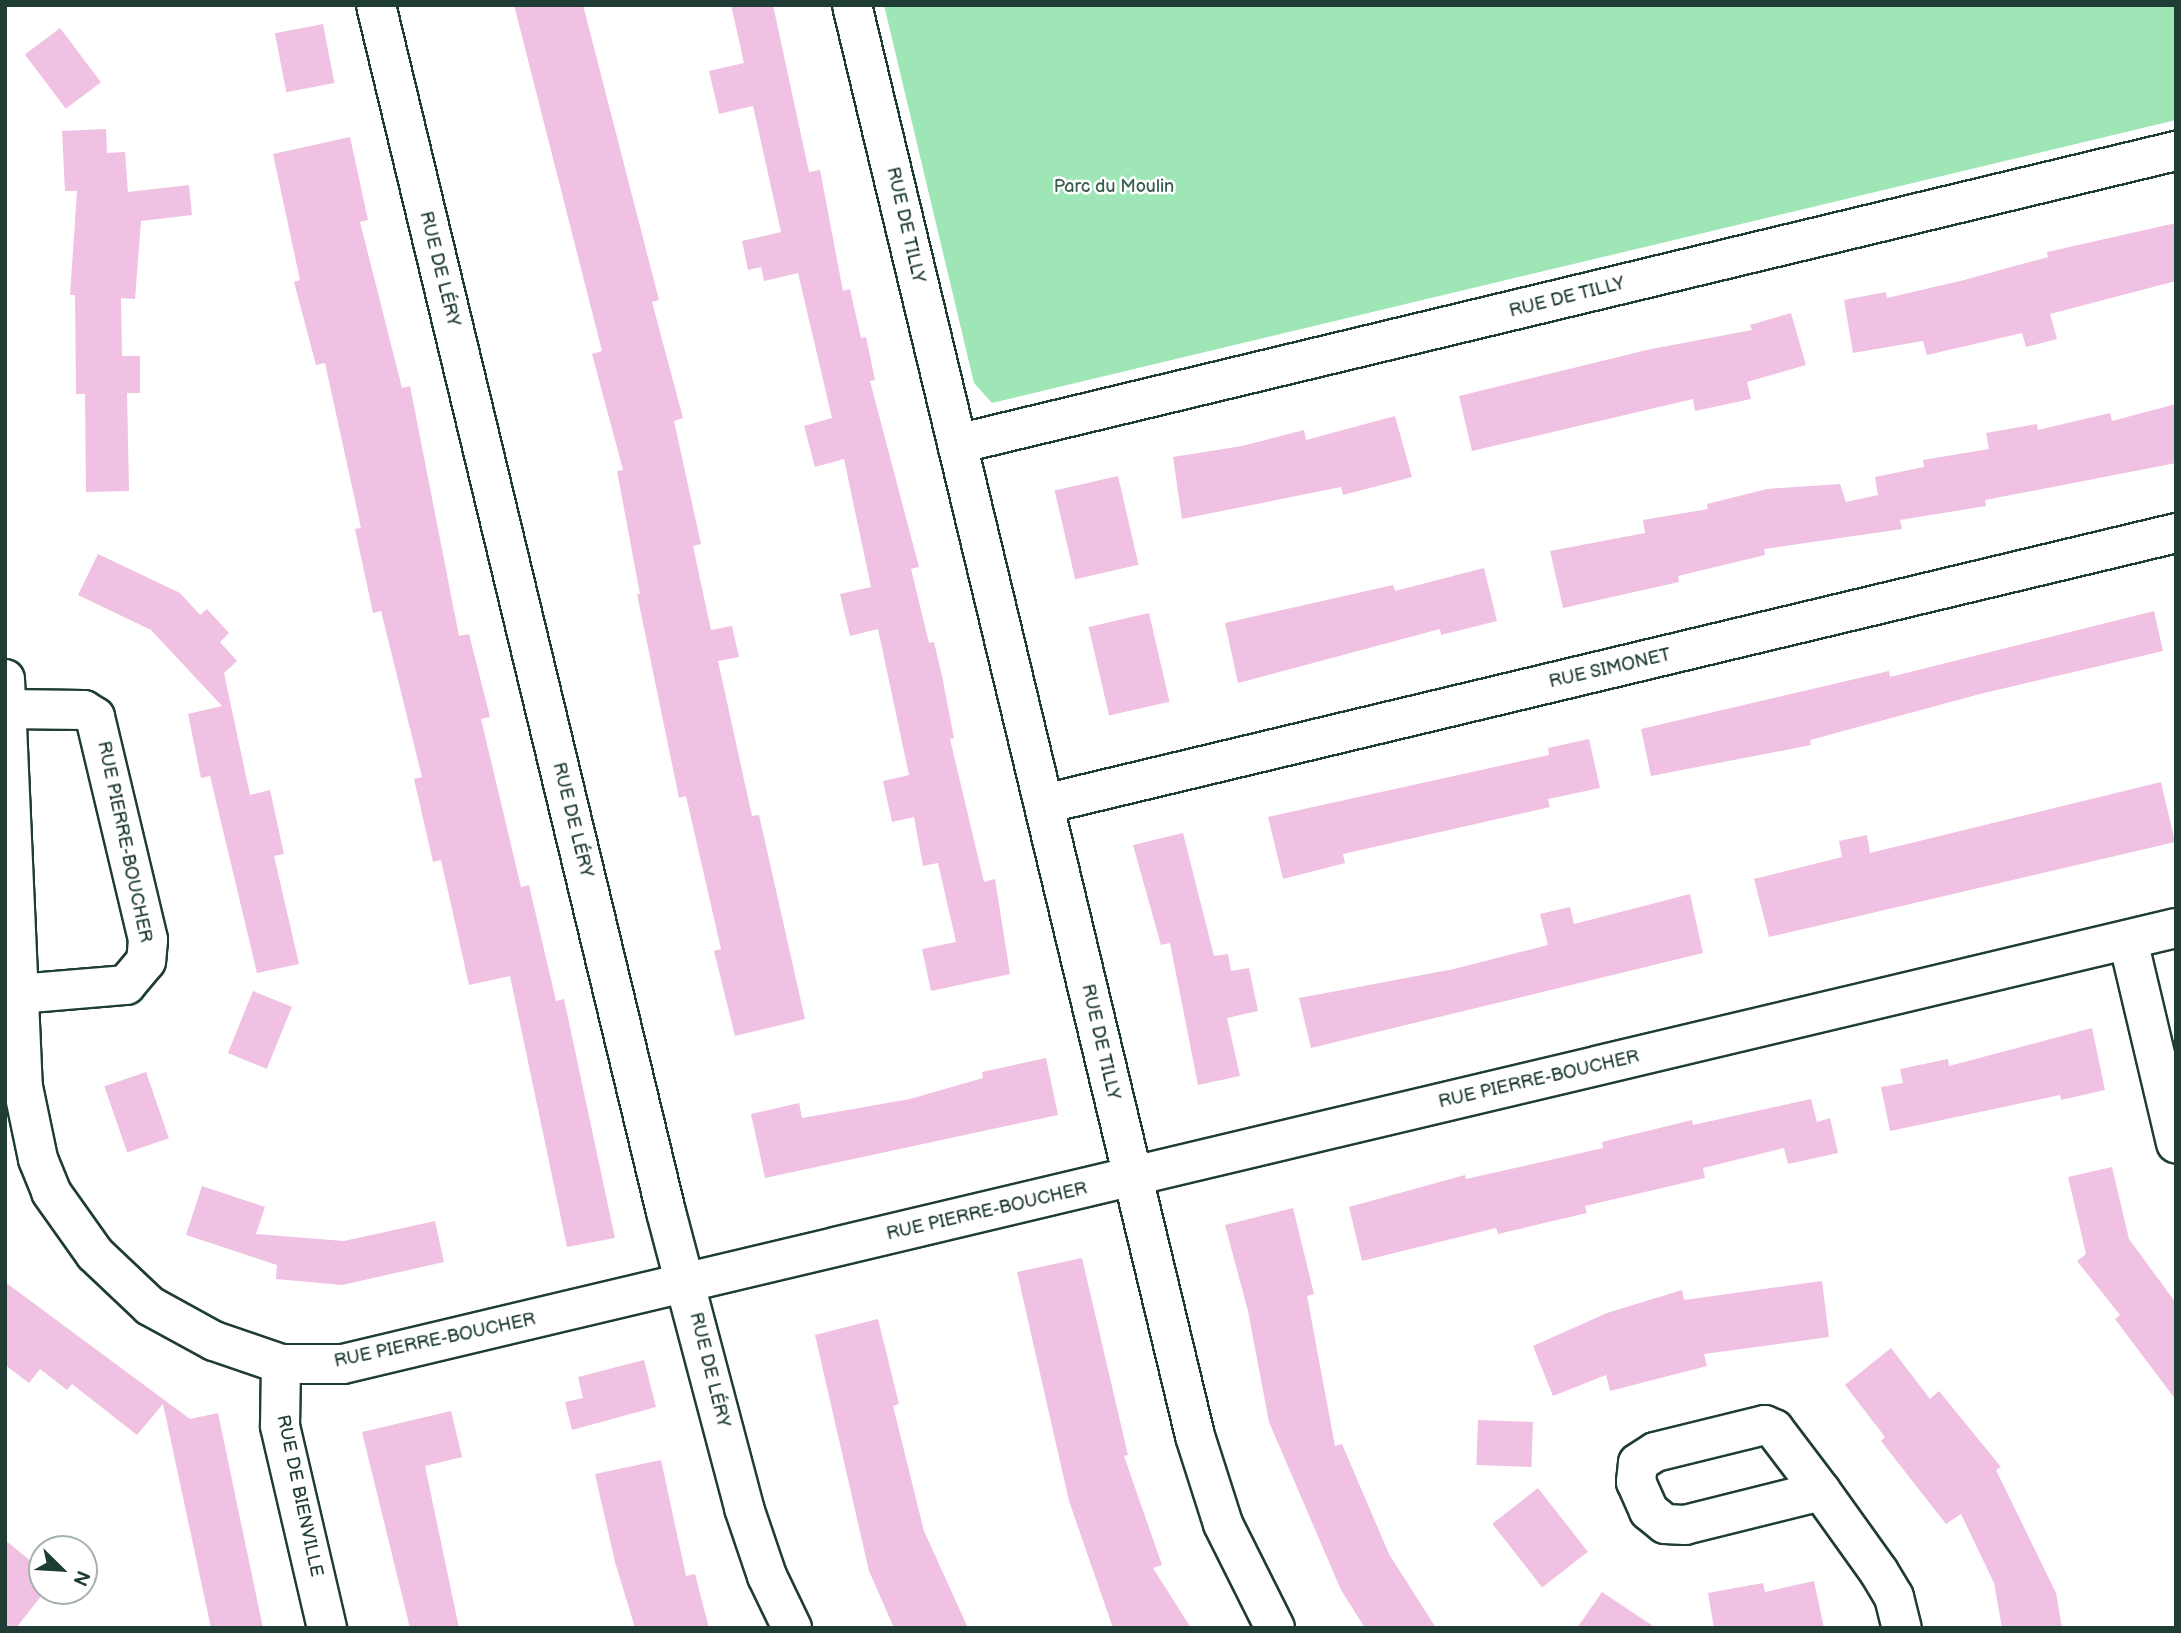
<!DOCTYPE html>
<html>
<head>
<meta charset="utf-8">
<style>
	body { margin:0 }
	#map { position:relative; width:2181px; height:1633px; overflow:hidden; background:#fff; font-family:"Balsamiq Sans",sans-serif }
	div>[style] { position:absolute }
	.green>* { inset:0; background:#9ee6b5 }
	.building>* { inset:0; background:#f0c1e3; transform-origin:0 0 }
	.roads { filter:drop-shadow(2px 0 #1f3d34) drop-shadow(-2px 0 #1f3d34) drop-shadow(0 2px #1f3d34) drop-shadow(0 -2px #1f3d34) }
	.minor>* { height:38px; margin:-19px; padding:0 19px; transform-origin:19px; border-radius:19px; background:#fff }
	span { translate:-50% -50%; white-space:nowrap; text-align:center; line-height:1.15; -webkit-text-stroke:5px #fff; paint-order:stroke }
	.park-label { font-size:18px; color:#385f4e }
	.street-label { font-size:18px; color:#1f3d34 }
	.frame { position:absolute; inset:0; border:7px solid #1f3d34; pointer-events:none }
	.north { position:absolute; left:28px; top:1535px; width:70px; height:70px; box-sizing:border-box; background:#fff; border:2px solid #a5b1ae; border-radius:50%; rotate:114deg; font-size:19px; font-weight:700; line-height:28px; text-align:center; color:#1f3d34 }
	.north::after { content:''; display:block; margin:auto; width:24px; height:32px; background:#1f3d34; clip-path:polygon(50% 0,100% 100%,50% 72%,0 100%) }
</style>
</head>
<body>
<div id="map">
	<div class="green">
		<div style="clip-path:polygon(884px 5px,2176px 5px,2176px 120px,992px 403px,974px 383px)"></div>
	</div>
	<div class="building">
		<div style="clip-path:polygon(514px 5px,583px 5px,659px 300px,652px 302px,683px 418px,674px 421px,701px 544px,693px 546px,711px 630px,732px 626px,739px 657px,718px 661px,752px 816px,759px 815px,805px 1019px,735px 1036px,714px 951px,721px 949px,686px 796px,679px 798px,637px 594px,640px 594px,617px 471px,623px 470px,592px 354px,602px 351px)"></div>
		<div style="clip-path:polygon(731px 5px,773px 5px,809px 172px,820px 170px,843px 291px,850px 289px,861px 338px,866px 337px,875px 380px,870px 381px,919px 567px,911px 569px,929px 643px,934px 642px,942px 676px,954px 738px,950px 739px,984px 882px,995px 879px,1010px 974px,931px 991px,922px 949px,956px 942px,938px 863px,923px 866px,914px 817px,892px 822px,883px 781px,909px 775px,878px 629px,850px 636px,840px 594px,871px 587px,844px 459px,815px 467px,804px 426px,832px 418px,798px 273px,764px 281px,761px 267px,748px 270px,742px 241px,781px 232px,753px 106px,719px 114px,709px 71px,744px 63px)"></div>
		<div style="left:323px;top:24px;width:60px;height:49px;rotate:79deg"></div>
		<div style="left:60px;top:28px;width:68px;height:44px;rotate:53deg"></div>
		<div style="clip-path:polygon(106px 129px,107px 153px,125px 152px,128px 192px,189px 185px,192px 215px,141px 221px,135px 299px,121px 298px,122px 356px,140px 356px,140px 393px,127px 393px,129px 491px,86px 492px,85px 394px,76px 394px,75px 295px,70px 295px,77px 191px,65px 191px,62px 131px)"></div>
		<div style="clip-path:polygon(350px 137px,368px 220px,360px 222px,402px 388px,410px 386px,459px 636px,469px 634px,490px 717px,481px 719px,521px 887px,529px 885px,556px 1001px,564px 999px,615px 1238px,567px 1247px,510px 976px,469px 985px,441px 860px,433px 862px,414px 779px,422px 777px,381px 611px,373px 613px,355px 529px,361px 528px,325px 363px,316px 365px,294px 282px,300px 280px,273px 154px)"></div>
		<div style="clip-path:polygon(2176px 223px,2176px 281px,2050px 314px,2057px 339px,2026px 347px,2022px 333px,1927px 355px,1923px 341px,1853px 353px,1844px 300px,1886px 292px,1887px 298px,1964px 280px,2048px 257px,2047px 252px)"></div>
		<div style="clip-path:polygon(1791px 313px,1806px 365px,1747px 382px,1751px 399px,1695px 411px,1693px 399px,1472px 451px,1459px 396px,1651px 349px,1752px 330px,1750px 325px)"></div>
		<div style="clip-path:polygon(2176px 404px,2176px 463px,1985px 500px,1986px 506px,1900px 520px,1902px 529px,1764px 549px,1765px 555px,1678px 576px,1679px 582px,1563px 608px,1550px 551px,1645px 533px,1643px 520px,1708px 509px,1707px 504px,1767px 489px,1840px 484px,1846px 502px,1878px 495px,1875px 477px,1924px 467px,1923px 460px,1989px 449px,1986px 433px,2037px 424px,2038px 430px,2110px 413px,2112px 421px)"></div>
		<div style="clip-path:polygon(1395px 416px,1412px 477px,1343px 495px,1341px 487px,1182px 519px,1173px 457px,1242px 446px,1304px 430px,1306px 440px)"></div>
		<div style="left:1118px;top:476px;width:91px;height:65px;rotate:77deg"></div>
		<div style="clip-path:polygon(98px 554px,180px 593px,200px 615px,207px 609px,229px 633px,220px 642px,237px 661px,224px 673px,250px 795px,270px 790px,284px 854px,274px 856px,299px 964px,257px 973px,210px 776px,201px 778px,188px 714px,222px 706px,151px 630px,78px 595px)"></div>
		<div style="clip-path:polygon(1484px 568px,1497px 621px,1441px 635px,1440px 629px,1238px 683px,1225px 623px,1393px 585px,1395px 591px)"></div>
		<div style="clip-path:polygon(2154px 611px,2163px 651px,1980px 694px,1810px 740px,1811px 745px,1651px 776px,1641px 729px,1889px 671px,1890px 677px)"></div>
		<div style="left:1149px;top:613px;width:91px;height:62px;rotate:77deg"></div>
		<div style="clip-path:polygon(1589px 739px,1600px 788px,1548px 799px,1550px 807px,1343px 854px,1345px 863px,1283px 879px,1268px 817px,1549px 755px,1548px 748px)"></div>
		<div style="clip-path:polygon(2161px 782px,2175px 842px,1769px 937px,1754px 879px,1842px 857px,1839px 841px,1867px 835px,1870px 853px)"></div>
		<div style="clip-path:polygon(1183px 833px,1214px 956px,1228px 954px,1231px 971px,1249px 968px,1258px 1011px,1227px 1018px,1240px 1076px,1198px 1085px,1170px 943px,1161px 945px,1133px 845px)"></div>
		<div style="clip-path:polygon(1690px 894px,1703px 953px,1311px 1048px,1299px 998px,1454px 969px,1548px 945px,1540px 914px,1570px 907px,1574px 924px)"></div>
		<div style="left:253px;top:991px;width:42px;height:67px;rotate:22deg"></div>
		<div style="clip-path:polygon(2092px 1028px,2105px 1090px,2061px 1100px,2060px 1095px,1890px 1131px,1881px 1087px,1903px 1083px,1900px 1069px,1948px 1059px,1949px 1066px)"></div>
		<div style="clip-path:polygon(1046px 1058px,1058px 1115px,765px 1178px,751px 1114px,799px 1103px,802px 1118px,910px 1099px,983px 1078px,982px 1072px)"></div>
		<div style="left:146px;top:1072px;width:70px;height:44px;rotate:71deg"></div>
		<div style="clip-path:polygon(1811px 1099px,1817px 1122px,1830px 1118px,1838px 1153px,1788px 1164px,1784px 1148px,1703px 1168px,1705px 1178px,1585px 1206px,1587px 1213px,1498px 1234px,1496px 1228px,1362px 1261px,1349px 1207px,1465px 1175px,1466px 1179px,1603px 1148px,1602px 1142px,1692px 1120px,1693px 1125px)"></div>
		<div style="clip-path:polygon(2112px 1167px,2129px 1239px,2176px 1303px,2176px 1400px,2115px 1319px,2120px 1315px,2077px 1261px,2086px 1254px,2068px 1177px)"></div>
		<div style="clip-path:polygon(202px 1186px,265px 1207px,256px 1234px,344px 1241px,435px 1221px,444px 1262px,342px 1285px,276px 1279px,277px 1265px,186px 1235px)"></div>
		<div style="clip-path:polygon(1293px 1208px,1314px 1294px,1307px 1296px,1335px 1446px,1342px 1444px,1389px 1554px,1436px 1628px,1365px 1628px,1341px 1590px,1269px 1422px,1248px 1311px,1225px 1225px)"></div>
		<div style="clip-path:polygon(1082px 1258px,1128px 1455px,1124px 1456px,1162px 1565px,1153px 1568px,1191px 1628px,1113px 1628px,1069px 1501px,1017px 1272px)"></div>
		<div style="clip-path:polygon(1822px 1281px,1829px 1337px,1704px 1354px,1707px 1366px,1610px 1391px,1606px 1375px,1553px 1396px,1533px 1346px,1607px 1313px,1682px 1290px,1684px 1300px)"></div>
		<div style="clip-path:polygon(5px 1282px,190px 1419px,218px 1413px,263px 1628px,211px 1628px,163px 1404px,137px 1435px,72px 1384px,67px 1390px,40px 1369px,29px 1383px,5px 1365px)"></div>
		<div style="clip-path:polygon(878px 1319px,899px 1404px,893px 1406px,924px 1531px,968px 1628px,894px 1628px,869px 1571px,815px 1335px)"></div>
		<div style="clip-path:polygon(1891px 1348px,1930px 1399px,1939px 1391px,2001px 1467px,1996px 1470px,2056px 1593px,2062px 1628px,2002px 1628px,1994px 1583px,1961px 1514px,1946px 1524px,1881px 1441px,1885px 1437px,1845px 1385px)"></div>
		<div style="clip-path:polygon(644px 1360px,656px 1407px,572px 1430px,565px 1402px,583px 1398px,578px 1377px)"></div>
		<div style="clip-path:polygon(451px 1411px,462px 1457px,425px 1466px,459px 1628px,410px 1628px,362px 1432px)"></div>
		<div style="left:1478px;top:1420px;width:55px;height:45px;rotate:2deg"></div>
		<div style="clip-path:polygon(661px 1460px,686px 1576px,695px 1574px,709px 1628px,635px 1628px,615px 1562px,595px 1474px)"></div>
		<div style="left:1538px;top:1488px;width:81px;height:58px;rotate:52deg"></div>
		<div style="clip-path:polygon(5px 1540px,42px 1570px,42px 1595px,16px 1628px,5px 1628px)"></div>
		<div style="clip-path:polygon(1814px 1581px,1824px 1628px,1714px 1628px,1708px 1593px,1763px 1583px,1765px 1592px)"></div>
		<div style="clip-path:polygon(1602px 1592px,1656px 1628px,1577px 1628px)"></div>
	</div>
	<div class="roads">
		<div class="minor">
			<div style="left:376px;top:5px;width:1241px;rotate:76.49deg"></div>
			<div style="left:666px;top:1212px;width:306px;rotate:75.2deg"></div>
			<div style="left:744px;top:1508px;width:72px;rotate:71.3deg"></div>
			<div style="left:767px;top:1576px;width:58px;rotate:64.3deg"></div>
			<div style="left:852px;top:5px;width:1472px;rotate:76.52deg"></div>
			<div style="left:1195px;top:1436px;width:92px;rotate:72.3deg"></div>
			<div style="left:1223px;top:1524px;width:116px;rotate:63.4deg"></div>
			<div style="left:957px;top:444px;width:1254px;rotate:-13.52deg"></div>
			<div style="left:5px;top:679px;width:408px;rotate:87.5deg"></div>
			<div style="left:23px;top:1087px;width:74px;rotate:78.2deg"></div>
			<div style="left:38px;top:1159px;width:35px;rotate:68deg"></div>
			<div style="left:51px;top:1192px;width:76px;rotate:54.6deg"></div>
			<div style="left:95px;top:1254px;width:76px;rotate:43.4deg"></div>
			<div style="left:150px;top:1306px;width:73px;rotate:28.7deg"></div>
			<div style="left:214px;top:1341px;width:71px;rotate:18.9deg"></div>
			<div style="left:281px;top:1364px;width:62px"></div>
			<div style="left:343px;top:1364px;width:1884px;rotate:-13.38deg"></div>
			<div style="left:6px;top:709px;width:78px;rotate:0.7deg"></div>
			<div style="left:84px;top:710px;width:13px;rotate:32deg"></div>
			<div style="left:95px;top:717px;width:229px;rotate:76.6deg"></div>
			<div style="left:148px;top:940px;width:21px;rotate:95deg"></div>
			<div style="left:146px;top:961px;width:31px;rotate:130deg"></div>
			<div style="left:126px;top:985px;width:107px;rotate:175.2deg"></div>
			<div style="left:1044px;top:804px;width:1164px;rotate:-13.46deg"></div>
			<div style="left:2128px;top:940px;width:209px;rotate:76.7deg"></div>
			<div style="left:281px;top:1364px;width:62px;rotate:90.9deg"></div>
			<div style="left:280px;top:1426px;width:207px;rotate:76.9deg"></div>
			<div style="left:1821px;top:1491px;width:140px;rotate:166deg"></div>
			<div style="left:1685px;top:1525px;width:20px;rotate:-177deg"></div>
			<div style="left:1665px;top:1524px;width:21px;rotate:-141deg"></div>
			<div style="left:1649px;top:1511px;width:32px;rotate:-114deg"></div>
			<div style="left:1636px;top:1482px;width:19px;rotate:-84deg"></div>
			<div style="left:1638px;top:1463px;width:20px;rotate:-33deg"></div>
			<div style="left:1655px;top:1452px;width:113px;rotate:-13.8deg"></div>
			<div style="left:1765px;top:1425px;width:10px;rotate:24deg"></div>
			<div style="left:1774px;top:1429px;width:78px;rotate:52.8deg"></div>
			<div style="left:1821px;top:1491px;width:100px;rotate:54.4deg"></div>
			<div style="left:1879px;top:1572px;width:29px;rotate:59deg"></div>
			<div style="left:1894px;top:1597px;width:32px;rotate:76deg"></div>
		</div>
	</div>
	<div class="park-label">
		<span style="left:1114px;top:187px">Parc du Moulin</span>
	</div>
	<div class="street-label">
		<span style="left:905px;top:225px;rotate:77deg">RUE DE TILLY</span>
		<span style="left:439px;top:269px;rotate:76deg">RUE DE LÉRY</span>
		<span style="left:1567px;top:298px;rotate:-14deg">RUE DE TILLY</span>
		<span style="left:1610px;top:669px;rotate:-13deg">RUE SIMONET</span>
		<span style="left:572px;top:820px;rotate:76deg">RUE DE LÉRY</span>
		<span style="left:124px;top:842px;rotate:78deg">RUE PIERRE-BOUCHER</span>
		<span style="left:1100px;top:1042px;rotate:77deg">RUE DE TILLY</span>
		<span style="left:1539px;top:1080px;rotate:-13deg">RUE PIERRE-BOUCHER</span>
		<span style="left:987px;top:1212px;rotate:-13deg">RUE PIERRE-BOUCHER</span>
		<span style="left:435px;top:1341px;rotate:-12deg">RUE PIERRE-BOUCHER</span>
		<span style="left:709px;top:1370px;rotate:76deg">RUE DE LÉRY</span>
		<span style="left:299px;top:1496px;rotate:78deg">RUE DE BIENVILLE</span>
	</div>
	<div class="frame"></div>
	<div class="north">N</div>
</div>
</body>
</html>
